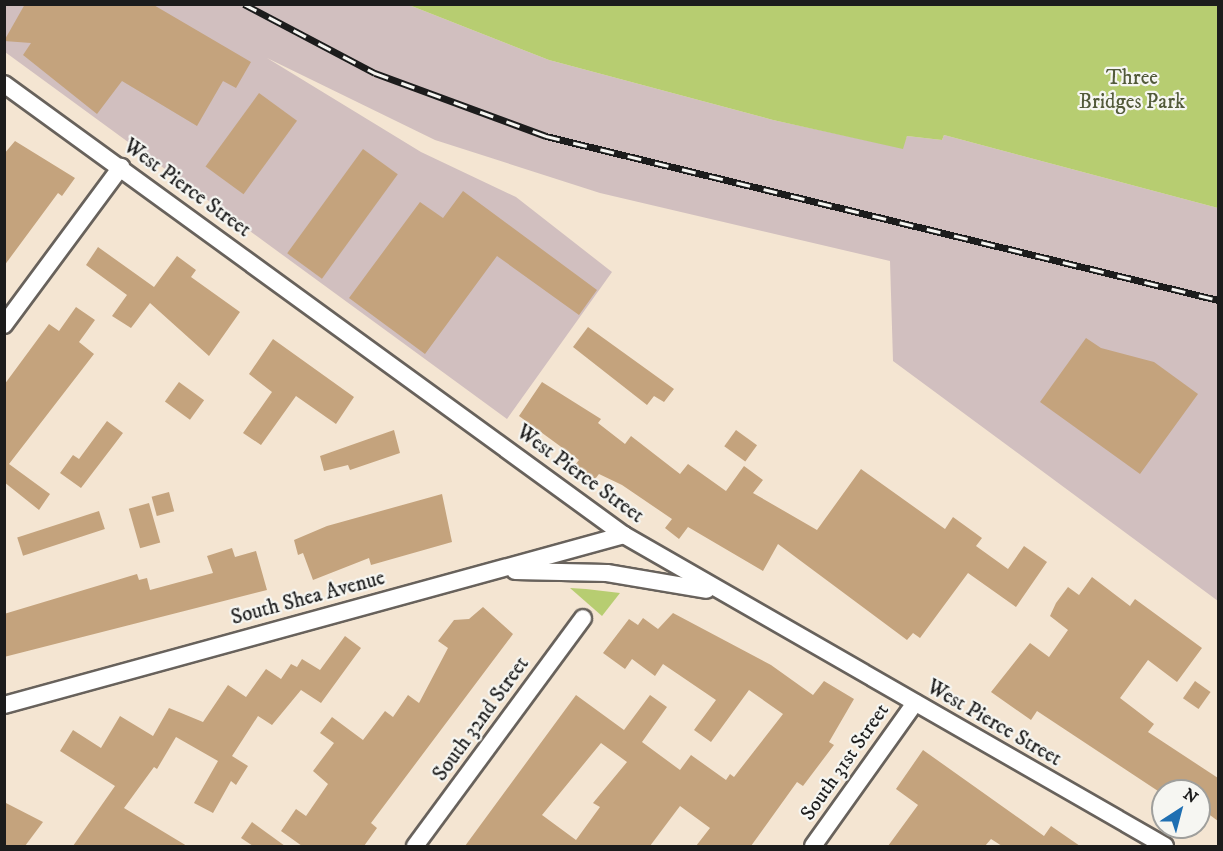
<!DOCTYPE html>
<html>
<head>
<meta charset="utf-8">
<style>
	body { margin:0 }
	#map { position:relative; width:1223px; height:851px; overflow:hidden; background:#f4e5d2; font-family:"IM FELL DW Pica",serif }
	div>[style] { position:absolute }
	.industrial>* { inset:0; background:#d1bfbf }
	.green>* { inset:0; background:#b7cd71 }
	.building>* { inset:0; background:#c4a37d; transform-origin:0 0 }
	.roads { filter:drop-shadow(2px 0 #68625c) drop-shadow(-2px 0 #68625c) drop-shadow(0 2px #68625c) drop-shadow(0 -2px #68625c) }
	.minor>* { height:16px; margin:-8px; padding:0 8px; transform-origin:8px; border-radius:8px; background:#fff }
	.rail>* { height:7px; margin-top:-3.5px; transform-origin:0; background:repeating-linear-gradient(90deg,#f6f6f2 0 14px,#1c1c1c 0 28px); box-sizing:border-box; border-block:2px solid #1c1c1c }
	span { translate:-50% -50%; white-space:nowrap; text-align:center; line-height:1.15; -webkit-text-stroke:4.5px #f6f6f2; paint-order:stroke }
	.park-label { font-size:21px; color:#525a3a }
	.street-label { font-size:21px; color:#1c1c1c }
	.frame { position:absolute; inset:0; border:6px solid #1c1c1c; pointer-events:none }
	.north { position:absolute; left:1151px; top:779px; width:60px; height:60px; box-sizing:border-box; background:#f6f6f2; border:2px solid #9f9f9c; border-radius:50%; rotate:36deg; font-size:16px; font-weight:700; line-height:24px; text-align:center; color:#1c1c1c }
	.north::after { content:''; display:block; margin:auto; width:21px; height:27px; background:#1f6fb2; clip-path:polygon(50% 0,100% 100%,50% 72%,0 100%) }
</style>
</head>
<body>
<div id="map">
	<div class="industrial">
		<div style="clip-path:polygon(5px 5px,409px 5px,549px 60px,773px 120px,902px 148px,907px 136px,942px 140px,944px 135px,1218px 208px,1218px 601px,893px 361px,890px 261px,600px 193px,435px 140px,267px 58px,421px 152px,516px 197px,612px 272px,507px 419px,5px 52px)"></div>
	</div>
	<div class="green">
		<div style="clip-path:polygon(409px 5px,1218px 5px,1218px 208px,944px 135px,942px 140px,907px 136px,903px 149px,773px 120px,549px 60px)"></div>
		<div style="clip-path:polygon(570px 588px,586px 589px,620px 593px,602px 616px)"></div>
	</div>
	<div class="building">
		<div style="clip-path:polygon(25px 4px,152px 4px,251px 62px,236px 88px,223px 81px,197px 126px,122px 81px,97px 114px,23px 55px,31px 43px,4px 41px)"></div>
		<div style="left:259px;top:93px;width:47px;height:91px;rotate:36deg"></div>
		<div style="clip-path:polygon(15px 141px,75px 178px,62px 196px,58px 193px,4px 266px,4px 154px)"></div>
		<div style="left:363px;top:149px;width:43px;height:129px;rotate:36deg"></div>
		<div style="clip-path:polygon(463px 191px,597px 290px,579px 315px,497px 256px,425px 354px,349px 298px,420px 202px,443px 218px)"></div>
		<div style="clip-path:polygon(98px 247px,154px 287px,177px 256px,196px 270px,191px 277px,240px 312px,209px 356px,150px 303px,131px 328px,112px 316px,127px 295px,86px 265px)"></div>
		<div style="clip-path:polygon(76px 307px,95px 320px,79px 342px,94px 354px,9px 464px,50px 494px,39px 510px,4px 482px,4px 385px,49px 324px,59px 331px)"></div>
		<div style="clip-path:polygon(588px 327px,674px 389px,664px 402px,654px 396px,647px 405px,573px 347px)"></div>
		<div style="clip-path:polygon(1086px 338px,1101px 348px,1154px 362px,1198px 394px,1140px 474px,1040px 402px)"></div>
		<div style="clip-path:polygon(273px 339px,354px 397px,336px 424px,296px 396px,261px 445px,243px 433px,272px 392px,249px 374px)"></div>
		<div style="left:179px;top:382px;width:31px;height:24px;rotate:36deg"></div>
		<div style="clip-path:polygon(542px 382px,601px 419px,598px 423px,625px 444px,631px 436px,680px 474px,688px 464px,726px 491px,744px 466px,763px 480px,753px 493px,817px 530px,861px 469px,945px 529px,953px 517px,982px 538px,976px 546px,1008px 569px,1024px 546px,1047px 562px,1016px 607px,968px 573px,920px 638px,913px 633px,907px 640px,778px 544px,763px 571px,688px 527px,679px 539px,665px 528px,672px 519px,622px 485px,599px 474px,595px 479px,575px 465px,579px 460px,519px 416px)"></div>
		<div style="clip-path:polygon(107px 421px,123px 433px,81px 488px,60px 473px,73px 455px,79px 459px)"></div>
		<div style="clip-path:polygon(394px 430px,400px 453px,350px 470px,348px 465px,324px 471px,320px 456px)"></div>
		<div style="left:736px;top:430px;width:26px;height:20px;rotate:36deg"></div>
		<div style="left:169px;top:492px;width:20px;height:18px;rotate:75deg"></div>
		<div style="clip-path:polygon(442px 494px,452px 542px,371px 565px,369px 558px,313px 580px,303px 553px,298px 555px,294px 540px,327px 526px)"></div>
		<div style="left:149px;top:503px;width:41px;height:21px;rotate:74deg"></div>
		<div style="left:99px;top:511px;width:19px;height:86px;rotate:72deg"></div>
		<div style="clip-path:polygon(232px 548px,235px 557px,256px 551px,267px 590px,4px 657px,4px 614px,137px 574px,139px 580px,147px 578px,150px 590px,213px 573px,207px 556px)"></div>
		<div style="clip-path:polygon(1092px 577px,1130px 606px,1135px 599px,1202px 648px,1177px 682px,1148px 660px,1120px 698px,1154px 724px,1148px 732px,1218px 778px,1218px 821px,1199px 807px,1199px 791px,1158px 791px,1037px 711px,1031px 720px,991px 692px,1030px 643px,1049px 657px,1068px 630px,1050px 616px,1056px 603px,1068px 587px,1079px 595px)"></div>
		<div style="clip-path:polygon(483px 607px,513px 634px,371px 823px,377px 828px,364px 846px,302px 846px,281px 831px,296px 809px,306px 816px,328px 784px,313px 771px,334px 743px,320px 733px,332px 717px,363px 740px,385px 711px,393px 717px,408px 695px,419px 703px,448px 648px,438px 641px,454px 620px,469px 619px)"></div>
		<div style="clip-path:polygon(evenodd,673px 613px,771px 665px,813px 695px,824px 681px,854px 699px,829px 742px,834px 745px,803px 786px,797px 782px,751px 846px,696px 846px,710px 828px,680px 806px,650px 846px,465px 846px,576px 695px,624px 730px,650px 695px,667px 707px,642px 742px,680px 770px,691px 755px,726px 780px,730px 774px,734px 777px,783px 714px,749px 690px,711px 742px,694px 730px,716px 700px,663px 664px,655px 676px,632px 659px,625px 669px,603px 653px,629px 619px,638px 625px,643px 618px,658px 629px,673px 613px,601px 743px,627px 762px,593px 803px,600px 807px,576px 840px,542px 815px,601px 743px)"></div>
		<div style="clip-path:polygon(345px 636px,361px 648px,321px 703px,301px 690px,272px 725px,258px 716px,232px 756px,248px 766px,236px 785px,231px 781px,213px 813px,194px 803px,218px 761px,176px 737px,157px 769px,154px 767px,124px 808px,187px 846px,73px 846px,115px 786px,60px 751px,73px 730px,101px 748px,120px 716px,153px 736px,169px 708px,203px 722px,228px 685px,246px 697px,266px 669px,281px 679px,291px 664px,297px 667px,302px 659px,320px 670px)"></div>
		<div style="left:1195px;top:681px;width:19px;height:21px;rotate:35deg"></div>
		<div style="clip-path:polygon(923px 750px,1044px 836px,1051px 826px,1080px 846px,1002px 846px,991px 839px,985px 846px,888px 846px,918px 805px,896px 789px)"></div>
		<div style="clip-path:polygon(4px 802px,43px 822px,25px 846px,4px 846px)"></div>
		<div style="clip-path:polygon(252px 822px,285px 846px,253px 846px,241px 838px)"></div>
	</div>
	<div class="roads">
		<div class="minor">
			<div style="left:4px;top:84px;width:767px;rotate:36.03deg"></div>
			<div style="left:624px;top:535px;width:624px;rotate:29.89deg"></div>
			<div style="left:4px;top:325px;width:197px;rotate:-53.5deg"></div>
			<div style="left:515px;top:571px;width:92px;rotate:1.2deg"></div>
			<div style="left:607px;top:573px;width:101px;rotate:9.6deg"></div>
			<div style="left:4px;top:705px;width:643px;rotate:-15.33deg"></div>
			<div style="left:415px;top:846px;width:283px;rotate:-53.6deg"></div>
			<div style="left:813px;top:846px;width:176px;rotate:-54.5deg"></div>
		</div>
	</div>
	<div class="rail">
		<div style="left:244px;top:4px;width:148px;rotate:27.8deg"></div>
		<div style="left:375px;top:73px;width:182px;rotate:20.2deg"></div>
		<div style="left:546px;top:136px;width:692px;rotate:13.71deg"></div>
	</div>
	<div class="park-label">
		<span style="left:1132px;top:90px">Three<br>Bridges Park</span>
	</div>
	<div class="street-label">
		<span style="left:187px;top:188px;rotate:36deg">West Pierce Street</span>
		<span style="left:580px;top:474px;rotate:36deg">West Pierce Street</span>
		<span style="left:308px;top:598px;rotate:-15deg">South Shea Avenue</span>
		<span style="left:481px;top:719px;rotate:-54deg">South 32nd Street</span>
		<span style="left:994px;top:723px;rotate:30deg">West Pierce Street</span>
		<span style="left:845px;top:762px;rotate:-55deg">South 31st Street</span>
	</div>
	<div class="frame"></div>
	<div class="north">N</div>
</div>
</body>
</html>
